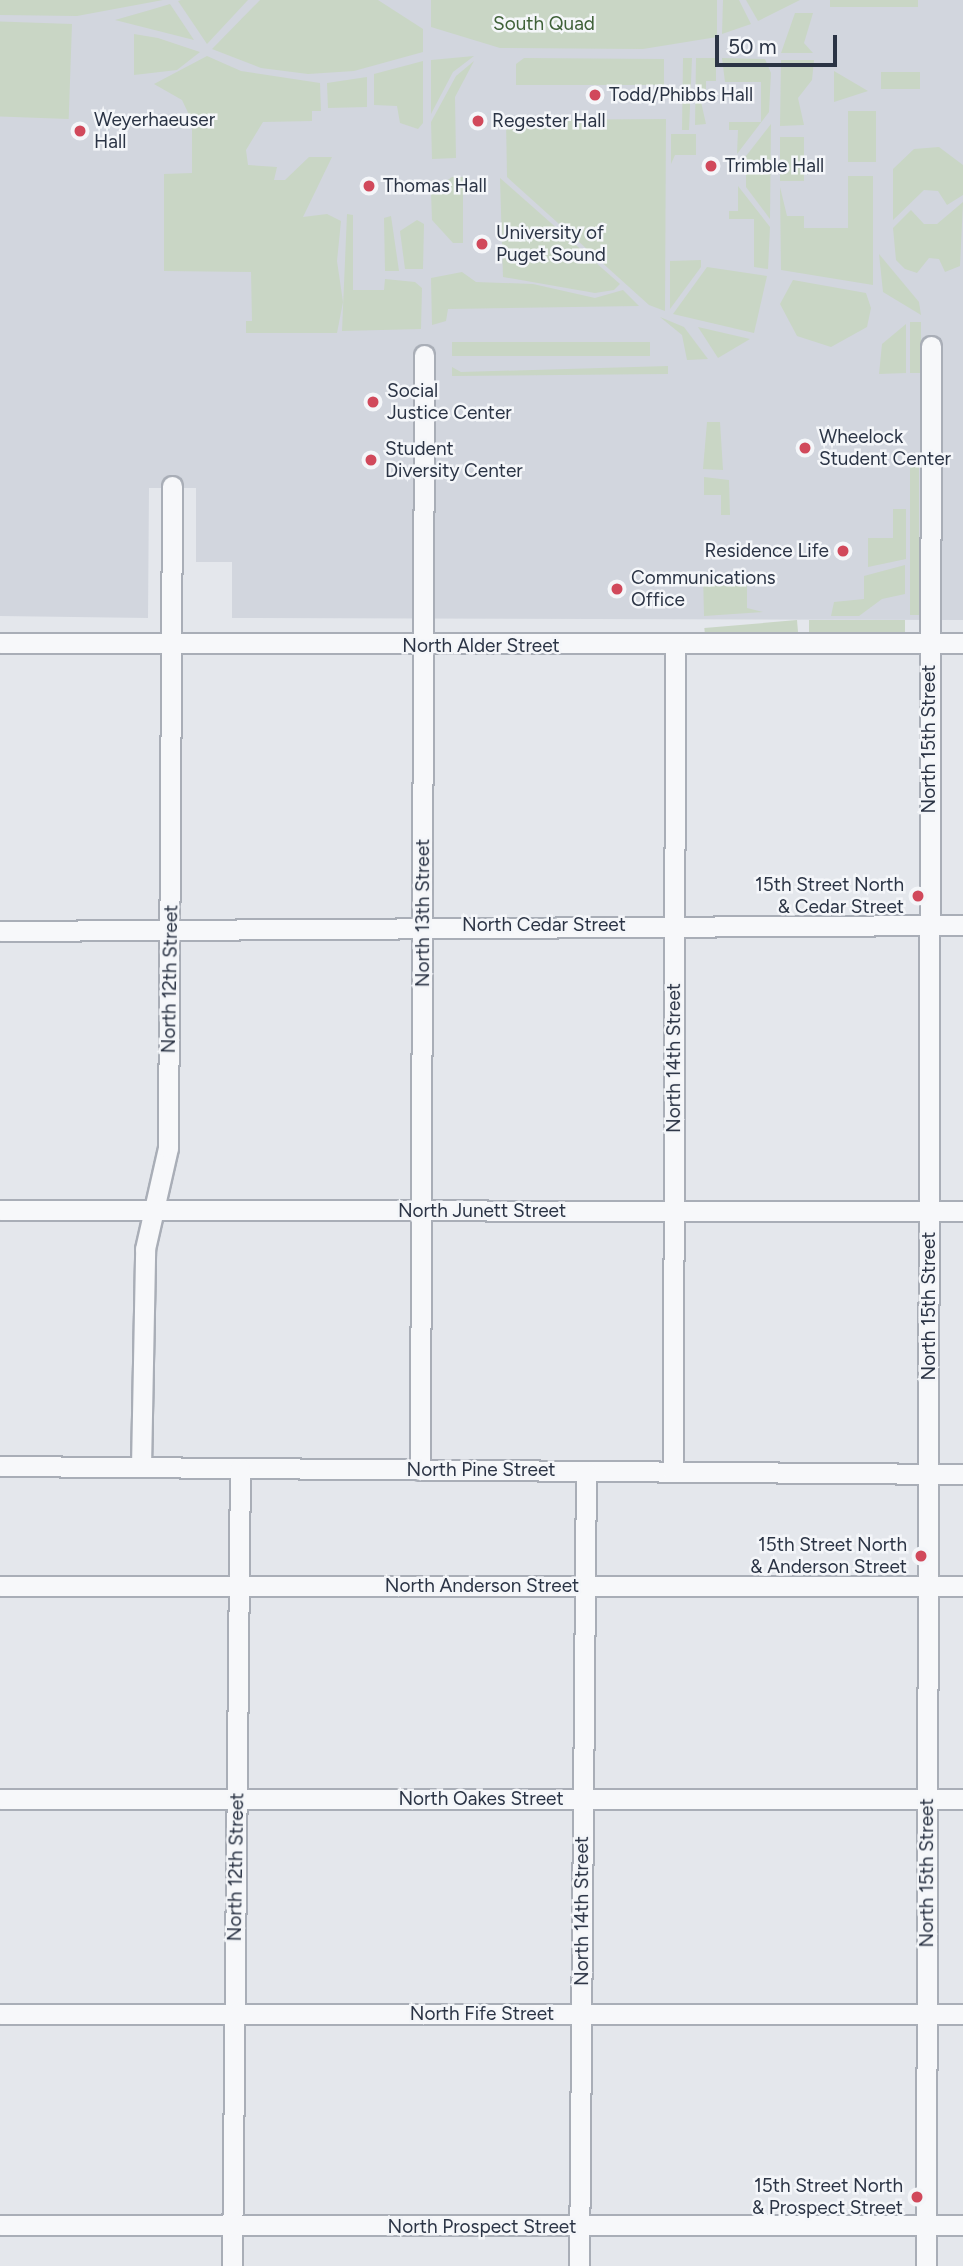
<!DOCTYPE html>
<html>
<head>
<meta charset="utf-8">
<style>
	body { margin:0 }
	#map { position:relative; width:963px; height:2266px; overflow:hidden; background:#e4e7ec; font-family:Figtree,sans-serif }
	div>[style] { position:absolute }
	.built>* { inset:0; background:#d2d6de }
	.green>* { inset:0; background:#c9d6c5; transform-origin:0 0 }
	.roads { filter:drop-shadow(2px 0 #a9aeb7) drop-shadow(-2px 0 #a9aeb7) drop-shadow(0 2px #a9aeb7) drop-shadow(0 -2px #a9aeb7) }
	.minor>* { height:19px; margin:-9.5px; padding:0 9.5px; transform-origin:9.5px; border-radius:9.5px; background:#f7f8fa }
	.dots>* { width:19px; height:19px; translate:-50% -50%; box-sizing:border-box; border:4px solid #f4f6f9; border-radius:50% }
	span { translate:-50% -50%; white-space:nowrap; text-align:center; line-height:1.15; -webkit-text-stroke:5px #f4f6f9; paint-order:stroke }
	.park-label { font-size:19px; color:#3f6138 }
	.poi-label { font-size:19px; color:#2b3445 }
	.left { translate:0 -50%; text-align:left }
	.right { translate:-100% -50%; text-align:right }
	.street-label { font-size:19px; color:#2b3445 }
	.scale { position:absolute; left:715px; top:35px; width:122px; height:32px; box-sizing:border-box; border:4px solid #2b3445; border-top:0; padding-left:9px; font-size:21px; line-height:24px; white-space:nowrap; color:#2b3445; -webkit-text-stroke:5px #f4f6f9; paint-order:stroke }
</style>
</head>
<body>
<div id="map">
	<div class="built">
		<div style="clip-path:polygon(0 0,963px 0,963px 620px,232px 618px,232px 562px,196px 562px,196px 488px,149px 488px,148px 618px,0 616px)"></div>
	</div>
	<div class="green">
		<div style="clip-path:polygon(0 0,163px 0,77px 16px,0 15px)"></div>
		<div style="clip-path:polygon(248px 0,207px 44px,178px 1px,181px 0)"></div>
		<div style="clip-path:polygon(260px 0,378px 0,423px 29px,423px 52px,354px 71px,308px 74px,261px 68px,212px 49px)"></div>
		<div style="clip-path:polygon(431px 0,717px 0,717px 37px,643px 49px,500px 48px,431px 27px)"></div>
		<div style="clip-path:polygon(723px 0,739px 0,751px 24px,722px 34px)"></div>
		<div style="clip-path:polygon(746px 0,800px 0,758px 21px)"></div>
		<div style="left:918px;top:0;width:7px;height:88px;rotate:90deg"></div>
		<div style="clip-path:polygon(170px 4px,194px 40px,115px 20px,150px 10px)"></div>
		<div style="clip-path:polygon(795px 13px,813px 13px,804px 43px,813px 53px,781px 53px)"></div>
		<div style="left:72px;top:24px;width:95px;height:72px;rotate:92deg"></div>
		<div style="clip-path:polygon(134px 34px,158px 38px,200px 52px,177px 70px,134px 75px)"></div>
		<div style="clip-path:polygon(207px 56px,241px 71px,320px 83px,321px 111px,312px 111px,312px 121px,263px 122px,246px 150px,248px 165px,277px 167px,274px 180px,285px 180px,309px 157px,332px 157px,303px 217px,327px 214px,341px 221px,337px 261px,343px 302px,337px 333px,246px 333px,246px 321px,252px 321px,251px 272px,164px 271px,164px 174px,192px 173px,192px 121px,182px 100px,154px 84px)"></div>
		<div style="clip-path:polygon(474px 56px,453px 72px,431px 114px,431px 60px)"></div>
		<div style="clip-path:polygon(524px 58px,664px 59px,664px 85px,516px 85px,516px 64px)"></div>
		<div style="clip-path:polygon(683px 58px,692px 58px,689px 130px,682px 130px)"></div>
		<div style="clip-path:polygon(696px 58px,716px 58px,716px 81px,706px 81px,706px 92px,699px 93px,706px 124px,695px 125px)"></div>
		<div style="clip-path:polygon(722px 58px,765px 59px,771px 73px,769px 112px,737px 154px,738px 130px,729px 130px,729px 122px,761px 122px,761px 82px,725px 82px)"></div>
		<div style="clip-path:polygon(781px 60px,814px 60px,812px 80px,798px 98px,804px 125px,780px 126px)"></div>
		<div style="clip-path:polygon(423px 61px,423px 123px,418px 129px,400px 123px,397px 106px,374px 105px,374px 74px)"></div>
		<div style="clip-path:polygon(474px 61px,455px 97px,456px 158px,432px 159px,431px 122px,456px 76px)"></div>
		<div style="clip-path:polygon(834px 71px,868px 91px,834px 102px)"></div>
		<div style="left:881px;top:72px;width:39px;height:17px"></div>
		<div style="clip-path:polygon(367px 77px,367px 107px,328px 108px,327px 83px)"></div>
		<div style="left:848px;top:111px;width:28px;height:51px"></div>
		<div style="clip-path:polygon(666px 119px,665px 311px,649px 305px,507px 177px,506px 120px)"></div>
		<div style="clip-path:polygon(771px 124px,770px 219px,746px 187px,746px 156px)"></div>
		<div style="clip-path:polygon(671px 134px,696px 134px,696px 155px,675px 155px,671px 164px)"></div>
		<div style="left:780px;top:137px;width:24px;height:44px"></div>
		<div style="clip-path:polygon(939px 147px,963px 165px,963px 195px,947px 205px,938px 191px,924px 190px,893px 220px,893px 169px,914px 149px)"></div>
		<div style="clip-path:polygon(848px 176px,873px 176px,873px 285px,781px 270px,780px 187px,787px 216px,804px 216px,804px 228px,848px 228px)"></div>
		<div style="clip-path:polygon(452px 177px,463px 177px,463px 243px,453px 243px,432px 220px,431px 192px)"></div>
		<div style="clip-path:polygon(500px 178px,620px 284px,614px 290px,595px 293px,503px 277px)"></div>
		<div style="clip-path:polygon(738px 186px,770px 227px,768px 269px,754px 267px,754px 219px,729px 219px,729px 211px,738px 211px)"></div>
		<div style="clip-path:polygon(963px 202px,960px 266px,945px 272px,939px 259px,929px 258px,917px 273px,905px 269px,896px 260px,893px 228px,911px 210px,924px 224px,937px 224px)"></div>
		<div style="clip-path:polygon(347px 214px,353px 215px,353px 290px,384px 290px,385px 279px,415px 282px,422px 288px,421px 329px,342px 331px)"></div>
		<div style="clip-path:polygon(391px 216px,399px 271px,385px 271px,384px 218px)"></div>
		<div style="clip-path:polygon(417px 220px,424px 224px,423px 269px,405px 269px,400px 231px)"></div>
		<div style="clip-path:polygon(879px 254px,919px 302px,921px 315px,883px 292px)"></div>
		<div style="clip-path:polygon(701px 260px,701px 267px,670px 309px,670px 261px)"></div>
		<div style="clip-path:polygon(707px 267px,767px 276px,754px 333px,673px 314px)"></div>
		<div style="clip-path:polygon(462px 272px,476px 282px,533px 284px,595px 298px,623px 290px,639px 306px,448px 309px,446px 321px,432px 325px,431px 278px)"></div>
		<div style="clip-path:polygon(793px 280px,866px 293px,871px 308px,867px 327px,831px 347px,797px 336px,780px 304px)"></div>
		<div style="clip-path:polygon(660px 317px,684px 327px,708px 359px,687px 360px,682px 335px)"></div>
		<div style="left:921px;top:322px;width:51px;height:11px;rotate:90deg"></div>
		<div style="clip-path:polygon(906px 324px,906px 373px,879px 374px,882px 344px)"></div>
		<div style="clip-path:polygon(698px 327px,750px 339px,718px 358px)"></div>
		<div style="left:452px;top:342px;width:198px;height:14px"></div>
		<div style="clip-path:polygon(668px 366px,668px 374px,452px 376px,452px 367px,461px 372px)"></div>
		<div style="clip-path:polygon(707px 422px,720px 422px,723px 470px,703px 469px)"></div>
		<div style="left:910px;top:454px;width:9px;height:161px"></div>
		<div style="clip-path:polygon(704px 477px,729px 480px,730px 515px,721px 515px,721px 495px,704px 495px)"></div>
		<div style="clip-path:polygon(893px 509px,906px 509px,906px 559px,868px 567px,868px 538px,893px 538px)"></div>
		<div style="clip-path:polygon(905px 565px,905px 594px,882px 599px,859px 616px,831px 616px,834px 602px,864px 599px,864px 576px)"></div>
		<div style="clip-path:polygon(703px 573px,747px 573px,747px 608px,763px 612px,704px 616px)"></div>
		<div style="left:797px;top:620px;width:12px;height:93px;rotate:85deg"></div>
		<div style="left:809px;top:620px;width:96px;height:12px"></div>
	</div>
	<div class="roads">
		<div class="minor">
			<div style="left:0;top:643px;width:963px"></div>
			<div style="left:0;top:931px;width:963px;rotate:-0.36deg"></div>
			<div style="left:0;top:1210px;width:963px;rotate:0.06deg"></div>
			<div style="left:0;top:1466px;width:963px;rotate:0.48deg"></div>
			<div style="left:141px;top:1467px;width:218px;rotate:-88.9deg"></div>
			<div style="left:145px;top:1249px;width:104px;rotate:-77.2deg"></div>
			<div style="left:168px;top:1148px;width:662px;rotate:-89.65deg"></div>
			<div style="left:420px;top:1470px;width:1115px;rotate:-89.79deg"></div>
			<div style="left:673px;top:1472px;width:828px;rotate:-89.86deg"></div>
			<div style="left:0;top:1586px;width:963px"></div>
			<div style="left:0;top:1799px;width:963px"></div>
			<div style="left:0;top:2014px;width:963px"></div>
			<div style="left:0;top:2225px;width:963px"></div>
			<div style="left:232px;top:2266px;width:798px;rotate:-89.43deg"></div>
			<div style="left:579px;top:2266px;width:795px;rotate:-89.5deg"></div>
			<div style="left:926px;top:2266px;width:1920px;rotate:-89.85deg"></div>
		</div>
	</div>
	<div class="dots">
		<div style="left:595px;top:95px;background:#d1495b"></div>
		<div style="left:478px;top:121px;background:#d1495b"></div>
		<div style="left:80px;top:131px;background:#d1495b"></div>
		<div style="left:711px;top:166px;background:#d1495b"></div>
		<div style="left:369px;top:186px;background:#d1495b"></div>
		<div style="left:482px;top:244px;background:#d1495b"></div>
		<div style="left:373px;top:402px;background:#d1495b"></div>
		<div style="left:805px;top:448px;background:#d1495b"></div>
		<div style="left:371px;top:460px;background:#d1495b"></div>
		<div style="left:843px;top:551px;background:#d1495b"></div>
		<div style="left:617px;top:589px;background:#d1495b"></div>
		<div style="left:918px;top:896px;background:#d1495b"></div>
		<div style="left:921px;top:1556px;background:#d1495b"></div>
		<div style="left:917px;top:2197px;background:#d1495b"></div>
	</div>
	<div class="park-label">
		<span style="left:544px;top:24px">South Quad</span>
	</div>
	<div class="poi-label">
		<span class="left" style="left:609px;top:95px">Todd/Phibbs Hall</span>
		<span class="left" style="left:94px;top:131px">Weyerhaeuser<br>Hall</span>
		<span class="left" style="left:492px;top:121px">Regester Hall</span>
		<span class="left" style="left:725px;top:166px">Trimble Hall</span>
		<span class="left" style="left:383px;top:186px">Thomas Hall</span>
		<span class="left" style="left:496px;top:244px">University of<br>Puget Sound</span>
		<span class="left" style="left:387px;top:402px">Social<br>Justice Center</span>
		<span class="left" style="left:819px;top:448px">Wheelock<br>Student Center</span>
		<span class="left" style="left:385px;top:460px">Student<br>Diversity Center</span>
		<span class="right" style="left:829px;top:551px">Residence Life</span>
		<span class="left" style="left:631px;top:589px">Communications<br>Office</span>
		<span class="right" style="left:904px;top:896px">15th Street North<br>&amp; Cedar Street</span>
		<span class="right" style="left:907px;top:1556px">15th Street North<br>&amp; Anderson Street</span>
		<span class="right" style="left:903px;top:2197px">15th Street North<br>&amp; Prospect Street</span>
	</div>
	<div class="street-label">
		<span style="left:481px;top:646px">North Alder Street</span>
		<span style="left:929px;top:739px;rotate:-90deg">North 15th Street</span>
		<span style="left:423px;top:913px;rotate:-90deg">North 13th Street</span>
		<span style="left:544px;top:925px">North Cedar Street</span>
		<span style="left:170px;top:979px;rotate:-89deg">North 12th Street</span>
		<span style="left:674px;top:1058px;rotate:-90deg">North 14th Street</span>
		<span style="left:482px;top:1211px">North Junett Street</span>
		<span style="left:929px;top:1306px;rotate:-90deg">North 15th Street</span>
		<span style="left:481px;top:1470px">North Pine Street</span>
		<span style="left:482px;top:1586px">North Anderson Street</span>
		<span style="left:481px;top:1799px">North Oakes Street</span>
		<span style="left:236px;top:1867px;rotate:-89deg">North 12th Street</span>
		<span style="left:927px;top:1873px;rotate:-90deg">North 15th Street</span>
		<span style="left:582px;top:1911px;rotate:-90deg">North 14th Street</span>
		<span style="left:482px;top:2014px">North Fife Street</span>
		<span style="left:482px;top:2227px">North Prospect Street</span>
	</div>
	<div class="scale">50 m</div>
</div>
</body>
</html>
